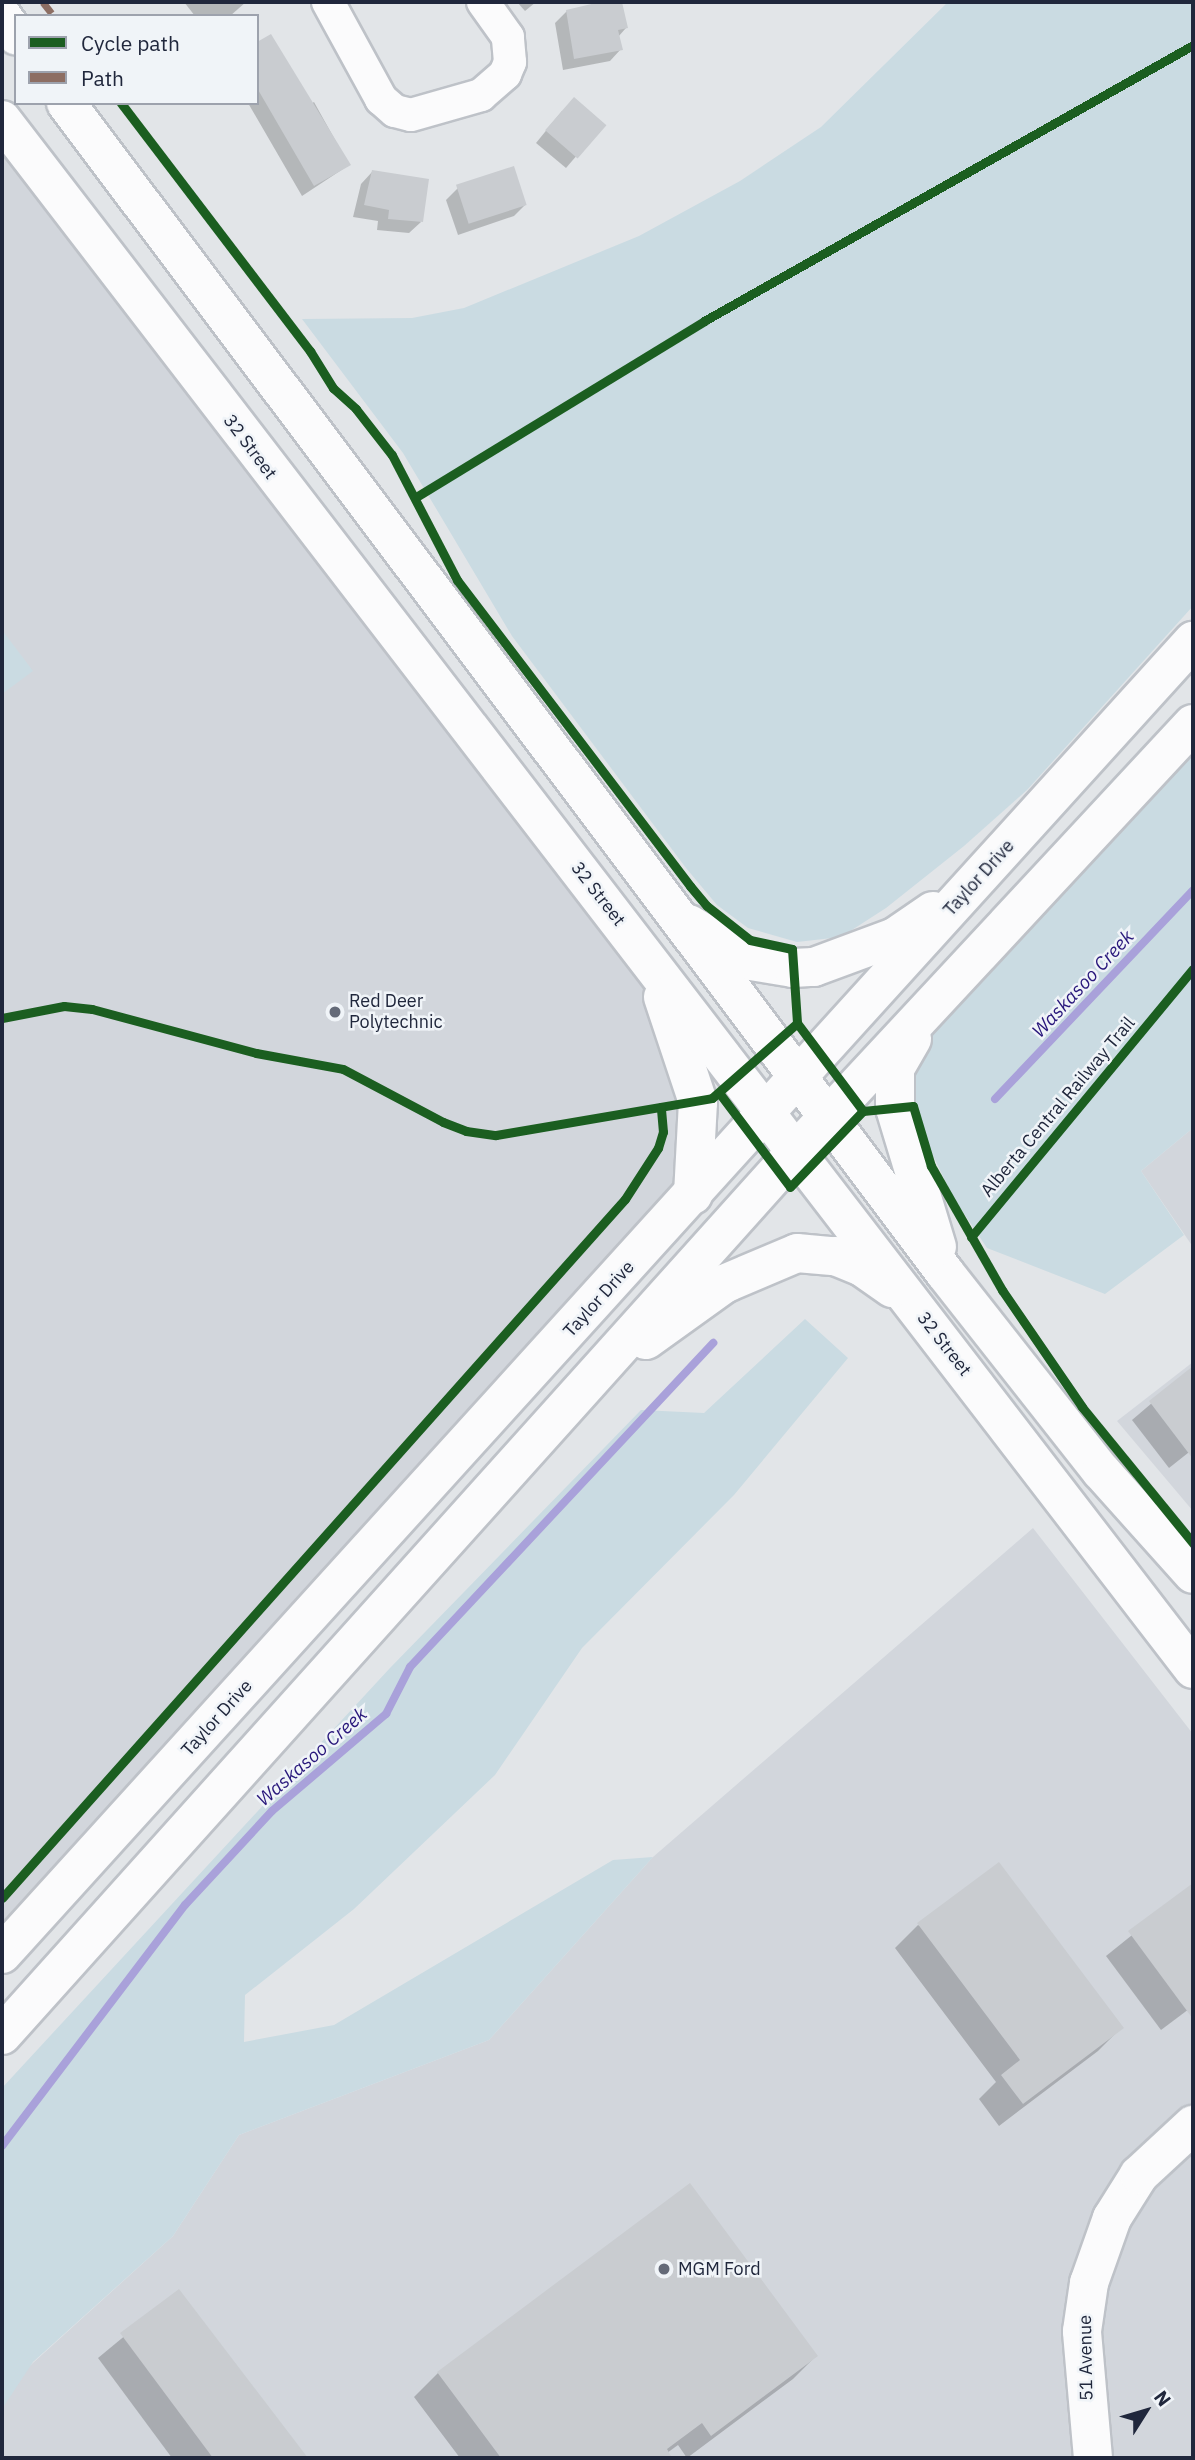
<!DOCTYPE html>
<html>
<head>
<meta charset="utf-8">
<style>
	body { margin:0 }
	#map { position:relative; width:1195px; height:2460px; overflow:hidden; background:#e2e5e8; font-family:"IBM Plex Sans",sans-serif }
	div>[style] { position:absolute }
	.built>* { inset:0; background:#d2d6dc }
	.green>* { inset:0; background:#cadbe2 }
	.shadow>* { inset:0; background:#0003 }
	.stream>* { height:8px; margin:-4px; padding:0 4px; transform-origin:4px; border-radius:4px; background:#a9a1da }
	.building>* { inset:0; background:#c9ccd0; transform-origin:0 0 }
	.roads { filter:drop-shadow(2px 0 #bec2c8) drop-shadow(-2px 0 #bec2c8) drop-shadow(0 2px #bec2c8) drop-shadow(0 -2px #bec2c8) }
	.minor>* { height:32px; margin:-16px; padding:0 16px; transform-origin:16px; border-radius:16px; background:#fbfbfc }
	.tertiary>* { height:38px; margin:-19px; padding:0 19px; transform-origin:19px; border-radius:19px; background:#fbfbfc }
	.secondary>* { height:38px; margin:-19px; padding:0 19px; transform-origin:19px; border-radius:19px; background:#fbfbfc }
	.quiet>* { height:7px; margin-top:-3.5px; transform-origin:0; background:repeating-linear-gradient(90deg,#8d6e63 0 14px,transparent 0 21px) }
	.cycleway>* { height:9px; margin:-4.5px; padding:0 4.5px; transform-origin:4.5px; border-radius:4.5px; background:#1b5e20 }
	.dots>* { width:19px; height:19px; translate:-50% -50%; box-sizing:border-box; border:4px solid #f0f4f8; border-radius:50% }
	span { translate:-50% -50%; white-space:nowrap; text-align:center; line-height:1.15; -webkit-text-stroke:5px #f0f4f8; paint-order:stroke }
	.street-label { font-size:18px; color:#20273c }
	.poi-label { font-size:18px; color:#20273c }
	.left { translate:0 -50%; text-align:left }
	.water-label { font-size:19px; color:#28177b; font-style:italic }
	.frame { position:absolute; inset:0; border:4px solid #20273c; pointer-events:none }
	.legend { position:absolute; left:14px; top:14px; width:245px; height:91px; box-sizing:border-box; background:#f0f4f8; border:2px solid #9da2ad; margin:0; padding:9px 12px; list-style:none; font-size:21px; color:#20273c }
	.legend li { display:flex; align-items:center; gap:14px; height:35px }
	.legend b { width:35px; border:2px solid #9da2ad }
	.north { position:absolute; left:1111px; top:2376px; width:70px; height:70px; -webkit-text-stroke:5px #f0f4f8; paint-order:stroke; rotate:53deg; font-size:19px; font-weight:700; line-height:28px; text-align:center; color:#20273c }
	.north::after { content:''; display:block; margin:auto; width:24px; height:32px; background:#20273c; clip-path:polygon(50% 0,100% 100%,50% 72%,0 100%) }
</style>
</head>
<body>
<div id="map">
	<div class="built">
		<div style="clip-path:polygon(2px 118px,649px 959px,688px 1065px,693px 1195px,2px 1954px)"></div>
		<div style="clip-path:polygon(1193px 1128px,1193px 1247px,1141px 1171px)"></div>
		<div style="clip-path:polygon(1193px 1362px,1193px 1511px,1117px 1421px)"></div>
		<div style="clip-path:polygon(1033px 1528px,1193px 1734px,1193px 2458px,2px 2458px,2px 2391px,173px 2236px,239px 2135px,489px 2040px,653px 1857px)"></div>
	</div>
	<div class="green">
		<div style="clip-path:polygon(948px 2px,1193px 2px,1193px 606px,1027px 790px,964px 846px,886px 908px,841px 937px,797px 942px,748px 928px,717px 905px,686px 868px,512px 636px,403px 453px,302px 319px,412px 318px,464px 308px,639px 236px,740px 181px,821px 127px)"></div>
		<div style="clip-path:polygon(2px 630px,33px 671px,2px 694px)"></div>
		<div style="clip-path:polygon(1193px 740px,1193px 1128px,1141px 1171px,1184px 1235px,1105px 1294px,987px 1248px,953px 1197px,925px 1139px,914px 1102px,916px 1068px,925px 1038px)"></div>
		<div style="clip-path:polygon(805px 1319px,848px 1358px,734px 1495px,582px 1648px,495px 1775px,354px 1909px,245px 1995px,244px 2042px,334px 2025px,613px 1860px,653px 1857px,489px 2040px,239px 2135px,173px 2236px,33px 2362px,2px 2409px,2px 2088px,390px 1668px,641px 1410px,704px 1413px)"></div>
	</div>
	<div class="shadow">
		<div style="clip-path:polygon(184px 2px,246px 2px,230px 16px,195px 16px)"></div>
		<div style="clip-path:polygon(517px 2px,536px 2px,525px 11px)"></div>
		<div style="clip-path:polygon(608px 2px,620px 2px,626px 28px,618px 37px,621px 49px,610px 61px,563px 70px,555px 23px,567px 11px)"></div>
		<div style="clip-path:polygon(257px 44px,311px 104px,314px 102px,349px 165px,302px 196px,248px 103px,257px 103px)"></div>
		<div style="clip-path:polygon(562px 111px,603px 125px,566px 168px,536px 143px)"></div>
		<div style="clip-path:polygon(372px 172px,421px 222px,409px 233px,377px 230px,378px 221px,353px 217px,361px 184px)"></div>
		<div style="clip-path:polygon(458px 188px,525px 205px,514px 216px,458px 235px,446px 200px)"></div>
		<div style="clip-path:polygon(1193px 1368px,1193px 1449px,1169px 1468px,1132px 1420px)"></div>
		<div style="clip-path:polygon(1193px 1886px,1193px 2006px,1161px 2030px,1106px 1956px)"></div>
		<div style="clip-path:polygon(918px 1925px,1121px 2028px,1098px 2051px,999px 2126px,979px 2099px,996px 2082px,895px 1948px)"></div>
		<div style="clip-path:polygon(690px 2186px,816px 2356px,793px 2379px,687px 2458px,678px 2445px,667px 2453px,670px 2458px,460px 2458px,414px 2397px,438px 2373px)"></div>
		<div style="clip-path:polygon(179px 2291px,306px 2458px,172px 2458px,98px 2358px)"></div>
	</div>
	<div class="stream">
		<div style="left:995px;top:1099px;width:288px;rotate:-46.5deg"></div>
		<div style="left:2px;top:2146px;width:303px;rotate:-52.8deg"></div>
		<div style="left:185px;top:1905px;width:128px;rotate:-47.2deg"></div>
		<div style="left:272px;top:1811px;width:150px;rotate:-40.4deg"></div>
		<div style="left:386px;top:1714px;width:53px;rotate:-62.9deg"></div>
		<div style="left:410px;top:1667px;width:444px;rotate:-46.9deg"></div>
	</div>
	<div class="building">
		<div style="clip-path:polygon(600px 2px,622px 2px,628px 28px,618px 30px,623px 50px,574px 59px,566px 10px)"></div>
		<div style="clip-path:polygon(271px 34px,351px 165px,314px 186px,257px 88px,257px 42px)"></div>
		<div style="left:574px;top:97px;width:43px;height:44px;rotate:41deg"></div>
		<div style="left:514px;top:166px;width:41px;height:61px;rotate:72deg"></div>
		<div style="clip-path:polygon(372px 170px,429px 179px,423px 222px,388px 219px,389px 210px,364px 205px)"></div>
		<div style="clip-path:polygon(1193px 1366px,1193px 1459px,1149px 1401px)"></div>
		<div style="clip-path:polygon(999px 1862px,1124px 2028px,1023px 2104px,1001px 2075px,1020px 2060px,917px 1923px)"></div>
		<div style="clip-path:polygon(1193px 1883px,1193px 2019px,1128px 1931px)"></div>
		<div style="clip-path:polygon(690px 2183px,818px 2356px,711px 2436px,702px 2423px,667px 2449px,672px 2458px,501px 2458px,437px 2372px)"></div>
		<div style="clip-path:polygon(179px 2289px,308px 2458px,213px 2458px,120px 2333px)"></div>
	</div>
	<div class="roads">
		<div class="minor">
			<div style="left:328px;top:2px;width:111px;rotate:61.3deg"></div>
			<div style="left:381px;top:99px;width:18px;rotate:41deg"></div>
			<div style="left:395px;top:111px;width:16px;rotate:14deg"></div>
			<div style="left:411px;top:115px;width:73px;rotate:-15.9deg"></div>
			<div style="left:481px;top:95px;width:32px;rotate:-41deg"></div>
			<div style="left:505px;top:74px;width:13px;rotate:-67deg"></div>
			<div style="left:510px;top:62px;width:25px;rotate:-95deg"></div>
			<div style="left:508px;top:37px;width:43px;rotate:-125.5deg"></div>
		</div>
		<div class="tertiary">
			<div style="left:1093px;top:2458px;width:127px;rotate:-95deg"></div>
			<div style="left:1082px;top:2331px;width:49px;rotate:-81.7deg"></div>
			<div style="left:1089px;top:2283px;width:69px;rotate:-70.5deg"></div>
			<div style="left:1112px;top:2218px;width:51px;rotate:-57.9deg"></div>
			<div style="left:1139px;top:2175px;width:74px;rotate:-42.8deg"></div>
		</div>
		<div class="secondary">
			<div style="left:2px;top:16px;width:24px;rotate:54deg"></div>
			<div style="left:66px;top:103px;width:1463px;rotate:53.08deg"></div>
			<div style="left:945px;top:1273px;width:252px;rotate:51.8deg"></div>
			<div style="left:1101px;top:1471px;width:138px;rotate:48.2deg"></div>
			<div style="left:2px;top:120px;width:1954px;rotate:52.44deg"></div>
			<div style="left:689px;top:924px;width:72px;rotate:30.8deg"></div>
			<div style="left:751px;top:961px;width:43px;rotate:9.5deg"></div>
			<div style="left:793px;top:968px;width:21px;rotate:-3deg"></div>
			<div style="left:814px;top:967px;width:86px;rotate:-20.3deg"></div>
			<div style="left:895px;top:937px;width:46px;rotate:-34.4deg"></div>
			<div style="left:663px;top:997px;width:111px;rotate:71.6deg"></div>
			<div style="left:698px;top:1102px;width:93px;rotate:93.1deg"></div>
			<div style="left:912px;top:1039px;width:34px;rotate:120deg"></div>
			<div style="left:895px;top:1068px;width:40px;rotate:90deg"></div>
			<div style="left:895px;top:1108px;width:145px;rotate:73.2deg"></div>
			<div style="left:646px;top:1340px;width:96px;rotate:-35.7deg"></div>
			<div style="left:724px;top:1284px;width:79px;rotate:-23deg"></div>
			<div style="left:797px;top:1253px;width:38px;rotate:5deg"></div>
			<div style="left:835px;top:1256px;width:29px;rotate:22deg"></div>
			<div style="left:862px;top:1267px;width:37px;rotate:35deg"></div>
			<div style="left:2px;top:1954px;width:1773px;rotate:-47.79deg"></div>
			<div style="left:2px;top:2035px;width:1188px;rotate:-48.07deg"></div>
			<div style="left:796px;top:1151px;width:583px;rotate:-47.09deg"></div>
		</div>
	</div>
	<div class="quiet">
		<div style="left:43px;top:2px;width:18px;rotate:52deg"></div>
	</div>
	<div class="cycleway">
		<div style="left:121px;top:103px;width:312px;rotate:52.7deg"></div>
		<div style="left:310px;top:351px;width:44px;rotate:58.1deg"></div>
		<div style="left:333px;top:388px;width:31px;rotate:42deg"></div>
		<div style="left:356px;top:409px;width:58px;rotate:52deg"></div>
		<div style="left:392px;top:455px;width:141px;rotate:62.5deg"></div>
		<div style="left:457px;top:580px;width:385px;rotate:52.7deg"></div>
		<div style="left:690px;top:886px;width:26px;rotate:50deg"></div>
		<div style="left:707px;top:906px;width:55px;rotate:38.3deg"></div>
		<div style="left:750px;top:940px;width:43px;rotate:12.1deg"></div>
		<div style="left:792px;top:949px;width:74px;rotate:86.1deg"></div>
		<div style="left:797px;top:1023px;width:110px;rotate:53.1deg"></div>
		<div style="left:863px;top:1111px;width:50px;rotate:-5.7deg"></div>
		<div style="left:913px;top:1106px;width:63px;rotate:73.3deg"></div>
		<div style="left:931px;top:1166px;width:143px;rotate:60.2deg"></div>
		<div style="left:1002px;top:1290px;width:142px;rotate:55.6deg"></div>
		<div style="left:1082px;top:1407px;width:176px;rotate:50.8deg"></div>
		<div style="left:416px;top:497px;width:338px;rotate:-31.4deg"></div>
		<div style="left:704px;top:321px;width:562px;rotate:-29.44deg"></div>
		<div style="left:2px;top:1018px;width:63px;rotate:-11deg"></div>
		<div style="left:64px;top:1006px;width:28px;rotate:6deg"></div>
		<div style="left:92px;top:1009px;width:170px;rotate:15deg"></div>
		<div style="left:256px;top:1053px;width:88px;rotate:10.4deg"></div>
		<div style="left:343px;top:1069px;width:113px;rotate:27.9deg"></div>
		<div style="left:443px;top:1122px;width:25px;rotate:21deg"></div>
		<div style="left:466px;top:1131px;width:30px;rotate:8deg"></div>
		<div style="left:496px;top:1135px;width:219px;rotate:-9.7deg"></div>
		<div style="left:712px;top:1098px;width:113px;rotate:-41.4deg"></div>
		<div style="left:720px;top:1094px;width:116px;rotate:53deg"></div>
		<div style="left:790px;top:1187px;width:105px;rotate:-46.2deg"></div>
		<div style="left:971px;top:1237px;width:348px;rotate:-50.4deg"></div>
		<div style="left:2px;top:1898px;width:936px;rotate:-48.29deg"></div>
		<div style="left:625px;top:1199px;width:61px;rotate:-57.1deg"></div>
		<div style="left:658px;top:1148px;width:17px;rotate:-73deg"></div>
		<div style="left:663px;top:1132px;width:25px;rotate:-95deg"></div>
	</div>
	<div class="dots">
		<div style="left:335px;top:1012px;background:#646a78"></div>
		<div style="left:664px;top:2269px;background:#646a78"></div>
	</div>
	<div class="street-label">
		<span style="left:250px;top:447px;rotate:53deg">32 Street</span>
		<span style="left:979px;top:878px;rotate:-48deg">Taylor Drive</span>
		<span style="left:598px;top:894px;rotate:52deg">32 Street</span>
		<span style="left:1058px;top:1107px;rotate:-50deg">Alberta Central Railway Trail</span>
		<span style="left:599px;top:1299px;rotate:-48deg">Taylor Drive</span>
		<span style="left:944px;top:1344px;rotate:52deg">32 Street</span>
		<span style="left:217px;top:1718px;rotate:-48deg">Taylor Drive</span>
		<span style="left:1086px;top:2358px;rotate:-91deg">51 Avenue</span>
	</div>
	<div class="poi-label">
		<span class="left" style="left:349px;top:1012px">Red Deer<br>Polytechnic</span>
		<span class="left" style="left:678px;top:2269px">MGM Ford</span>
	</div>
	<div class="water-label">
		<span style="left:1083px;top:984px;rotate:-47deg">Waskasoo Creek</span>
		<span style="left:312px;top:1757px;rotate:-41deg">Waskasoo Creek</span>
	</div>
	<div class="frame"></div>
	<ul class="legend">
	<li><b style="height:9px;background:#1b5e20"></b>Cycle path</li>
	<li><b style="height:9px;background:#8d6e63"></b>Path</li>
	</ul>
	<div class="north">N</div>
</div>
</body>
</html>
